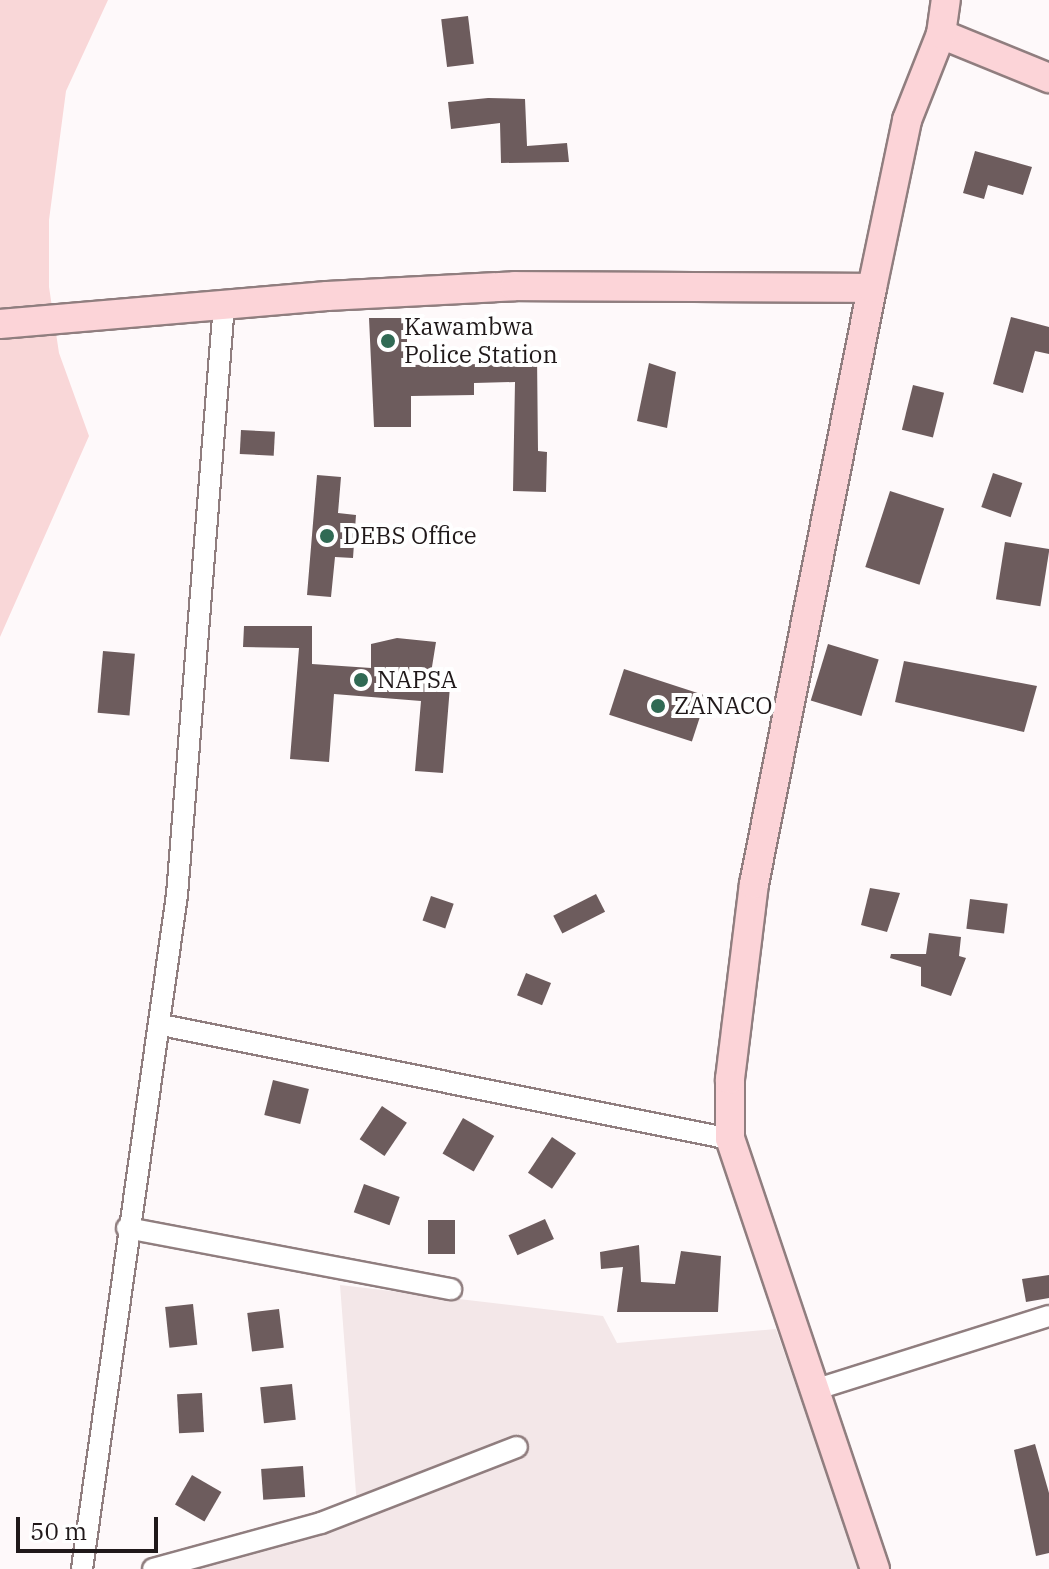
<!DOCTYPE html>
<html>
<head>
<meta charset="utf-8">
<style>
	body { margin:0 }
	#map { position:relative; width:1049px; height:1569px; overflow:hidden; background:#fef9fa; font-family:"IBM Plex Serif",serif }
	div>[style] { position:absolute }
	.built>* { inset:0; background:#f3e7e8 }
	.green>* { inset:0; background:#f9d7d8 }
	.building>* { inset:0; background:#6d5c5d; transform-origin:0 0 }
	.roads { filter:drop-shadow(2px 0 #907e7f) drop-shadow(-2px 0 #907e7f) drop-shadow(0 2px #907e7f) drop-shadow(0 -2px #907e7f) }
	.street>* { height:20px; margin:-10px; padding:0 10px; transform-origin:10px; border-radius:10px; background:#fff }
	.secondary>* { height:28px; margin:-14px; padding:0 14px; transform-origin:14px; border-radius:14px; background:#fcd4d8 }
	.dots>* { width:22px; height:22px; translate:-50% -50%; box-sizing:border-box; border:4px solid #fff; border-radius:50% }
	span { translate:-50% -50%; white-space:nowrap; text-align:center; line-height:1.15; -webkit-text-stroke:8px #fff; paint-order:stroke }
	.poi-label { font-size:24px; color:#20191a }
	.left { translate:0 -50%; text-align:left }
	.scale { position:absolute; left:16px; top:1517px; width:142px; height:36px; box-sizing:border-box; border:4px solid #20191a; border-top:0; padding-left:10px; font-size:24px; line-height:28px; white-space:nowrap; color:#20191a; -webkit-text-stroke:6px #fff; paint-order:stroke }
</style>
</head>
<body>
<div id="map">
	<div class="built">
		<div style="clip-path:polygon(340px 1285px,603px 1316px,617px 1343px,776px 1329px,860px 1569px,179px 1569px,358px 1519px)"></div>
	</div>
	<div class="green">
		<div style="clip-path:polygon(0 0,108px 0,66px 91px,49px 220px,49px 287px,59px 353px,89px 436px,0 637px)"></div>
	</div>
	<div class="building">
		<div style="left:468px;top:16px;width:48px;height:27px;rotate:83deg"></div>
		<div style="clip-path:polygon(488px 98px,525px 99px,527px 146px,567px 143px,569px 162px,501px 163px,500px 123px,451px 129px,448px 102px)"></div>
		<div style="clip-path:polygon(975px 151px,1032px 167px,1023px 195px,988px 185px,984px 199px,963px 193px)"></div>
		<div style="clip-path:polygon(1011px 317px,1049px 327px,1049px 354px,1035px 351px,1023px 393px,993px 384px)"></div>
		<div style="clip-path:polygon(369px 318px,407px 318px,407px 365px,487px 364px,487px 356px,537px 355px,538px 451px,547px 452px,546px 492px,513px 491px,515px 382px,474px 383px,474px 395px,411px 396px,411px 427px,374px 427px)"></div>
		<div style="clip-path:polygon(649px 363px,676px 372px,667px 428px,637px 421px)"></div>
		<div style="left:913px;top:385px;width:32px;height:46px;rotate:14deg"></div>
		<div style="left:241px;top:430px;width:34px;height:24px;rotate:3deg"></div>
		<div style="left:993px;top:473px;width:31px;height:36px;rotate:19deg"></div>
		<div style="clip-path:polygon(317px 475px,341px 477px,338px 513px,356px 515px,353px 558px,335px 557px,331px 597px,307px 595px)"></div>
		<div style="left:890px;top:491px;width:57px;height:80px;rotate:18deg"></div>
		<div style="left:1005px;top:542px;width:45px;height:58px;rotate:9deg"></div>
		<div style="clip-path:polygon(244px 626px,312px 626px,312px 664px,371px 668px,371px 644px,397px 638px,436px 642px,431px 673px,451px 674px,443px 773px,415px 771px,421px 701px,334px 694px,329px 762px,290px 759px,299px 648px,243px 647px)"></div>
		<div style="left:828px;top:644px;width:53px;height:59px;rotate:17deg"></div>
		<div style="left:103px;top:651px;width:32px;height:62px;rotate:5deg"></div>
		<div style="clip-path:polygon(904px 661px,1037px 686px,1024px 732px,895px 702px)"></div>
		<div style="left:624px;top:669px;width:87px;height:48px;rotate:18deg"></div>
		<div style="clip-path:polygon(870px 888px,900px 893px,887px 932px,861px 925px)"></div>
		<div style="left:596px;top:894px;width:20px;height:48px;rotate:63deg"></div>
		<div style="left:431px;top:896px;width:24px;height:26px;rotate:19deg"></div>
		<div style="left:970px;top:899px;width:38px;height:30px;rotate:7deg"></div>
		<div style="clip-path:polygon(929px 933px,961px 937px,959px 956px,966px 958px,951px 996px,921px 986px,921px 967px,890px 958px,891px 954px,926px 954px)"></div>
		<div style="left:526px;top:973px;width:27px;height:24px;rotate:22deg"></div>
		<div style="left:273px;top:1080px;width:37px;height:36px;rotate:14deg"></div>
		<div style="left:382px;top:1106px;width:30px;height:40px;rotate:34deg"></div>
		<div style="left:463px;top:1118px;width:36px;height:41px;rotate:30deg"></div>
		<div style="left:552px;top:1137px;width:29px;height:43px;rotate:34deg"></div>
		<div style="left:364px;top:1184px;width:38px;height:30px;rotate:20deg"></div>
		<div style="left:545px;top:1219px;width:22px;height:40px;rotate:66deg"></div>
		<div style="left:428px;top:1220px;width:27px;height:34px"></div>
		<div style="clip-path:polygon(639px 1245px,641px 1282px,675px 1284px,681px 1251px,721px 1256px,718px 1312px,617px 1312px,623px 1267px,601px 1269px,600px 1252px)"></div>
		<div style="clip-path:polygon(1049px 1275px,1049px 1298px,1026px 1302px,1022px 1279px)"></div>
		<div style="left:193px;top:1304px;width:41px;height:28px;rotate:84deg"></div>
		<div style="left:279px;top:1309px;width:39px;height:32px;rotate:83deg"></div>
		<div style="left:292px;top:1384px;width:36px;height:32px;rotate:84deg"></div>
		<div style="left:202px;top:1393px;width:39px;height:25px;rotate:87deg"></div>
		<div style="clip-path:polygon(1035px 1444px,1049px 1493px,1049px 1553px,1036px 1556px,1014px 1450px)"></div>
		<div style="left:303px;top:1466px;width:31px;height:42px;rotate:86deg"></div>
		<div style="left:192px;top:1475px;width:34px;height:34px;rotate:30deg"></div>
	</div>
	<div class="roads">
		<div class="street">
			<div style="left:162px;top:1025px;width:579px;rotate:11.35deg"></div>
			<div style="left:127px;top:1228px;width:330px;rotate:10.7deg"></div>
			<div style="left:814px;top:1390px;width:246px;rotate:-17.5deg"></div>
			<div style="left:82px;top:1569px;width:681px;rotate:-81.98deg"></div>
			<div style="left:177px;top:895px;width:593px;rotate:-85.45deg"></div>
			<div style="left:153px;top:1569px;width:174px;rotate:-15.3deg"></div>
			<div style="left:321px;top:1523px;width:210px;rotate:-21.2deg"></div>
		</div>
		<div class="secondary">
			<div style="left:941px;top:34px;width:117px;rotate:22.2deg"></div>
			<div style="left:0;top:324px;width:328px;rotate:-4.9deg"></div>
			<div style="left:327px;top:296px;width:188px;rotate:-3deg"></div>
			<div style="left:515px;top:286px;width:357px;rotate:0.3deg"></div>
			<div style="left:875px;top:1569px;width:454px;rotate:-108.6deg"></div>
			<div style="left:730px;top:1139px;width:60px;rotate:-90deg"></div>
			<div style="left:730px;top:1079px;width:196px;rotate:-83deg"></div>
			<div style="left:754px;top:884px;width:608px;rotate:-78.8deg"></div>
			<div style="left:872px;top:288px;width:172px;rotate:-78.2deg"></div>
			<div style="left:907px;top:120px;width:92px;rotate:-68.4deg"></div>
			<div style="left:941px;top:34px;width:34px;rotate:-82deg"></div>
		</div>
	</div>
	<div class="dots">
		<div style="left:388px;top:341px;background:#306a54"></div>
		<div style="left:327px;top:536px;background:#306a54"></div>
		<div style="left:361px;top:680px;background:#306a54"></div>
		<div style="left:658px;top:706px;background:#306a54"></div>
	</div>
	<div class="poi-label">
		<span class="left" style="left:404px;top:341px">Kawambwa<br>Police Station</span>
		<span class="left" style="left:343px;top:536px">DEBS Office</span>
		<span class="left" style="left:377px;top:680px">NAPSA</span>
		<span class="left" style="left:674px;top:706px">ZANACO</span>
	</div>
	<div class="scale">50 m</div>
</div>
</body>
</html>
